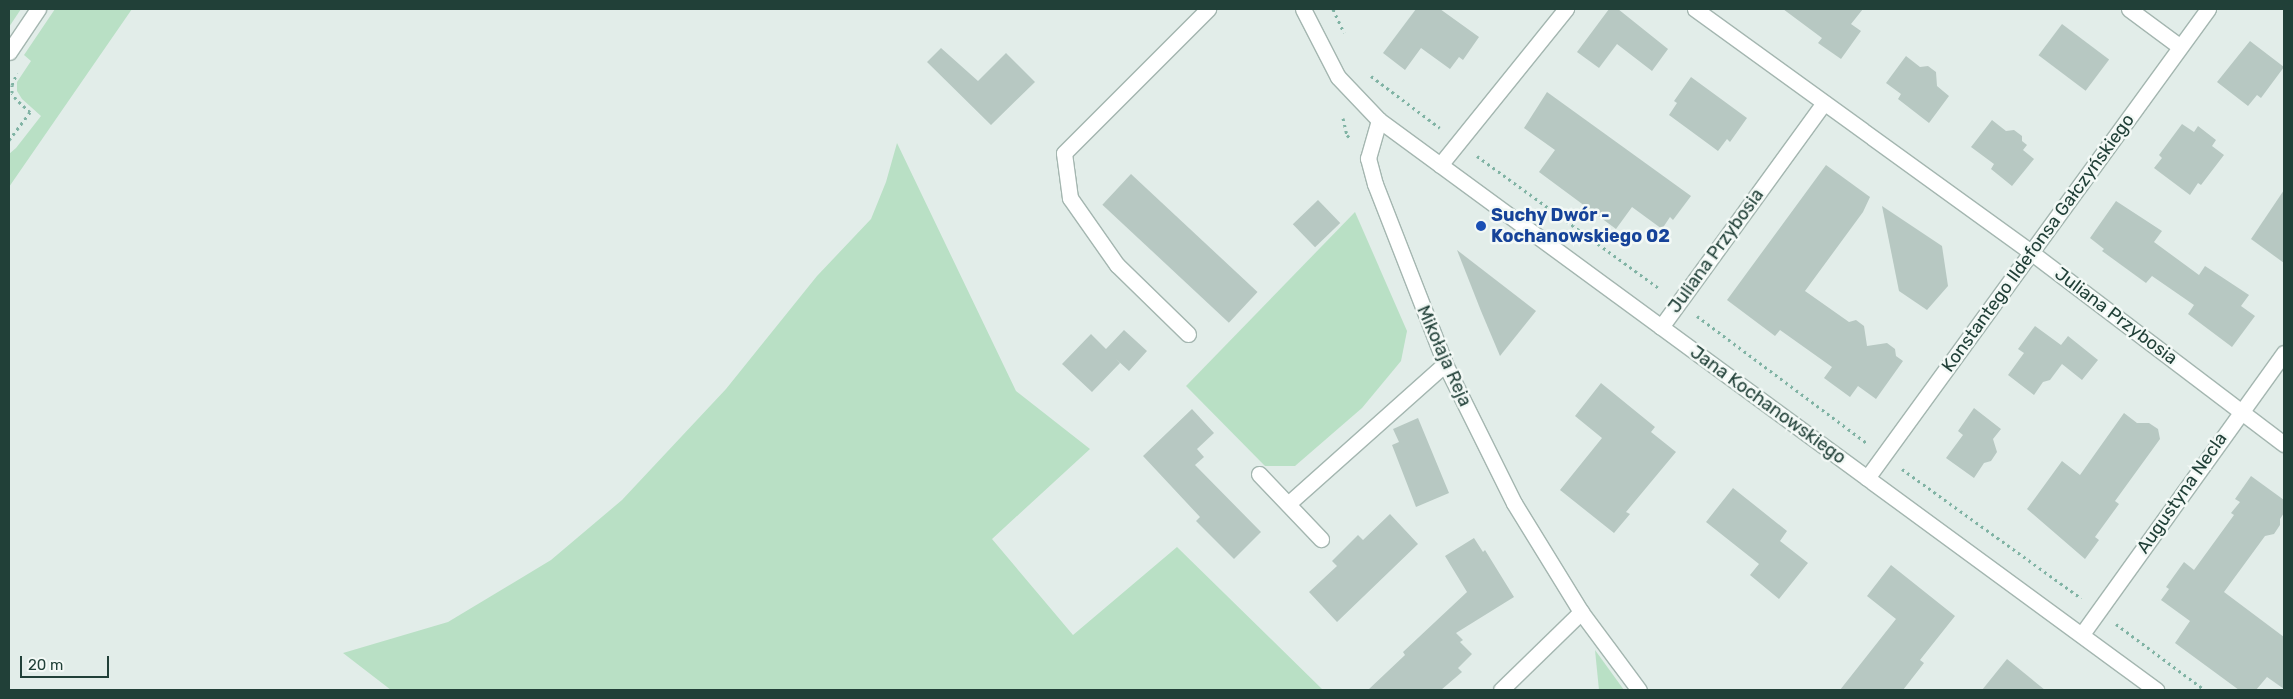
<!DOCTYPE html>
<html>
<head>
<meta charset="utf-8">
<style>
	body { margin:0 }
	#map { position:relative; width:2293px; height:699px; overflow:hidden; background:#e2ede9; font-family:Rubik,sans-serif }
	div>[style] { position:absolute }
	.green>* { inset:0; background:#b9e0c5 }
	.building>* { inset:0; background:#b7c8c2; transform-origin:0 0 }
	.path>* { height:3px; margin-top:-1.5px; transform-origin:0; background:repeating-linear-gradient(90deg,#80b3a4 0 2.5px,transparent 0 6.5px) }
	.roads { filter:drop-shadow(1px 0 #a4b6b0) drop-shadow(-1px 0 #a4b6b0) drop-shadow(0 1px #a4b6b0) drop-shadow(0 -1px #a4b6b0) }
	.lane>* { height:15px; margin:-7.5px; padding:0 7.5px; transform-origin:7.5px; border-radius:7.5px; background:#fff }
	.street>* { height:15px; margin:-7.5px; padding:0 7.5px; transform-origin:7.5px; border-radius:7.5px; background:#fff }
	.secondary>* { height:15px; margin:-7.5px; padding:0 7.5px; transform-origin:7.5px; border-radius:7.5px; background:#fff }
	.dots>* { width:14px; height:14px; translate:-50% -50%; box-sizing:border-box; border:2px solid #f3f9f6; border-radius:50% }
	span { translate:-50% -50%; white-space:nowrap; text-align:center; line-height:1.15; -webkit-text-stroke:5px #f3f9f6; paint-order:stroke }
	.transit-label { font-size:18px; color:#164399; font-weight:700 }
	.left { translate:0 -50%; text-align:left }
	.street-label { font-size:18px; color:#214038 }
	.frame { position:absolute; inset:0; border:10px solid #214038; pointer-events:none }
	.scale { position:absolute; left:20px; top:656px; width:89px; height:22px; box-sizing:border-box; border:2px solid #214038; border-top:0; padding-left:6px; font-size:15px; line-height:18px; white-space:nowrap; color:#214038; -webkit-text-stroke:4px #f3f9f6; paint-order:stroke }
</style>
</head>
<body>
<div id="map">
	<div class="green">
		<div style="clip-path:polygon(9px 9px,21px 9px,9px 27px)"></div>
		<div style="clip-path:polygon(55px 9px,132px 9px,9px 187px,9px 154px,16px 148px,41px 116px,22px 99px,17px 91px,17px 82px,31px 61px,24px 55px)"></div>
		<div style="clip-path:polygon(897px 143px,1016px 391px,1090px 449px,992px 539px,1073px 635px,1177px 547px,1323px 690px,391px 690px,343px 653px,448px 622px,551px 560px,622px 500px,726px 389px,817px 276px,871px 219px,886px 182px)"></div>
		<div style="clip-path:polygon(1355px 212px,1407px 331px,1401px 361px,1362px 408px,1295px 466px,1265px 466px,1186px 386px)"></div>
		<div style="clip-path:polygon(1595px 650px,1624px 690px,1599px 690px)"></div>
	</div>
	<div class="building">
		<div style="clip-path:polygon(1416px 9px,1440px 9px,1479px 37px,1463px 60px,1459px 57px,1450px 69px,1421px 48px,1405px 70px,1383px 53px)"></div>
		<div style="clip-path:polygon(1609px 9px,1618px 9px,1668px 49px,1652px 71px,1617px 44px,1599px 68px,1577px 52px)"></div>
		<div style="clip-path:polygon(1783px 9px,1863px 9px,1851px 24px,1861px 31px,1841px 59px,1818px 43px,1822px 38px)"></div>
		<div style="left:2062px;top:24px;width:59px;height:39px;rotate:37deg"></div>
		<div style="clip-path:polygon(2250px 41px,2284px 67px,2261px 98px,2257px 95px,2248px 106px,2217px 82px)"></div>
		<div style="clip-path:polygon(941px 48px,978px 81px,1006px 53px,1035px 82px,991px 125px,927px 62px)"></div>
		<div style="clip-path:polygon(1906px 56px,1920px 67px,1928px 66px,1936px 72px,1937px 86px,1949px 96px,1929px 123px,1898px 99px,1901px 94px,1886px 83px)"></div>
		<div style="clip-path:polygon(1691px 77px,1747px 118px,1730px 142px,1727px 139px,1718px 151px,1669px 115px,1677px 103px,1674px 101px)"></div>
		<div style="clip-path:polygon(1547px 92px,1691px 196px,1673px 220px,1670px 217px,1662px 229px,1632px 207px,1616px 229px,1539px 172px,1555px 150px,1524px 128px)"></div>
		<div style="clip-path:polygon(1992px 120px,2006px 131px,2014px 130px,2022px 136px,2022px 141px,2027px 145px,2023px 150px,2034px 159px,2012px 186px,1991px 169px,1994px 164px,1971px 147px)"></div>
		<div style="clip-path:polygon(2182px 124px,2194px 132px,2198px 126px,2216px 140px,2212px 146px,2224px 155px,2201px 185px,2198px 183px,2190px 195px,2154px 168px,2162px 158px,2159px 155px)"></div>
		<div style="clip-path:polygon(1826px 165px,1870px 197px,1863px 212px,1805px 291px,1849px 322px,1856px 320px,1864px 326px,1867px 346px,1887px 343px,1895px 349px,1896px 356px,1903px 361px,1876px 399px,1858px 386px,1850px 397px,1824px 378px,1832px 367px,1780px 330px,1775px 336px,1727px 300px)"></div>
		<div style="left:1131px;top:174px;width:173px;height:42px;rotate:43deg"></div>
		<div style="clip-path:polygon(2284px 190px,2284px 263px,2251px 239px)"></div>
		<div style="left:1318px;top:200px;width:32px;height:35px;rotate:46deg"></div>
		<div style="clip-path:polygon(2116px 201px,2162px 231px,2154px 242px,2199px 275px,2205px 266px,2249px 295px,2241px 306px,2255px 316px,2232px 347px,2188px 314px,2194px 305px,2152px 276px,2146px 283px,2102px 251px,2104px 249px,2090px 238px)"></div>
		<div style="clip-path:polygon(1882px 206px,1942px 246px,1948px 286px,1927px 310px,1899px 291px)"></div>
		<div style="clip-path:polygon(1457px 250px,1536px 311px,1500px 356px,1481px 311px)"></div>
		<div style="clip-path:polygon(2035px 326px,2061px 345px,2068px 336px,2098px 360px,2082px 380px,2062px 364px,2050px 380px,2043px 382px,2034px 395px,2008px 375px,2024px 353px,2018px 349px)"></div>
		<div style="clip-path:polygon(1124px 330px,1147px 351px,1129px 371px,1116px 359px,1120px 363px,1092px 392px,1062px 364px,1091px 334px,1106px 349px)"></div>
		<div style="clip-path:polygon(1601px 383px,1655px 427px,1651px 432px,1676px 452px,1626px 512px,1630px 514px,1614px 533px,1560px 490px,1602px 438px,1575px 416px)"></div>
		<div style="clip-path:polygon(1974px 408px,2001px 429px,1993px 439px,1997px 452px,1991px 461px,1984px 463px,1974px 478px,1946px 458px,1963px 435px,1958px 431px)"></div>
		<div style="clip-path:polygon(1192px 409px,1214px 433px,1197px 449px,1204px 457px,1195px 465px,1261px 532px,1234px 559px,1196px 521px,1200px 517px,1143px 456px)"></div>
		<div style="clip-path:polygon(2124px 413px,2137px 423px,2149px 423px,2158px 429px,2160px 439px,2115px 501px,2119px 504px,2095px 537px,2099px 540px,2085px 559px,2027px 509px,2062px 461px,2080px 475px)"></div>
		<div style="clip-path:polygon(1418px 418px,1449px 493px,1416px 507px,1392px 445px,1399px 442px,1393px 429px)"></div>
		<div style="clip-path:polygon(2251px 476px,2284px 500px,2284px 513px,2280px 519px,2280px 525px,2274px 534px,2265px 536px,2224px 592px,2284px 637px,2284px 689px,2267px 677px,2256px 690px,2239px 690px,2175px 643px,2190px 621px,2161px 600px,2169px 589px,2166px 587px,2184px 562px,2194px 570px,2234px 515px,2231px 513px,2240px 502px,2235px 499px)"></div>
		<div style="clip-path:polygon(1733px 488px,1787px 531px,1780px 541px,1808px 563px,1779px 599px,1750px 575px,1759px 564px,1706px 522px)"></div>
		<div style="clip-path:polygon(1390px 514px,1418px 544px,1337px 622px,1309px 592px,1337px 566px,1332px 561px,1358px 535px,1363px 540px)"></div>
		<div style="clip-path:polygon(1474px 538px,1483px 552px,1485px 550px,1514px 597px,1456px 633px,1463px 640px,1460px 642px,1472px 654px,1458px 668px,1462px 672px,1441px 690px,1368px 690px,1405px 655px,1403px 652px,1467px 592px,1445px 556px)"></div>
		<div style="clip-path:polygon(1891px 565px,1955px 616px,1920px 660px,1924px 663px,1903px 690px,1840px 690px,1896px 619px,1867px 596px)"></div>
		<div style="clip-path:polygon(2007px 659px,2045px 690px,1982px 690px)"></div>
	</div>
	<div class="path">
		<div style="left:1333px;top:9px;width:26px;rotate:65deg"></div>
		<div style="left:1371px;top:76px;width:86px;rotate:37deg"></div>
		<div style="left:1343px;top:118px;width:17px;rotate:77deg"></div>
		<div style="left:1347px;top:135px;width:6px;rotate:45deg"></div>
		<div style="left:9px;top:140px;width:35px;rotate:-53deg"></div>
		<div style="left:30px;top:112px;width:19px;rotate:-137deg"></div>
		<div style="left:16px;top:99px;width:7px;rotate:-124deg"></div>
		<div style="left:12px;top:93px;width:8px;rotate:-90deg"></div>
		<div style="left:12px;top:85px;width:13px;rotate:-67deg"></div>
		<div style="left:1477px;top:156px;width:226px;rotate:36deg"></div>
		<div style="left:1697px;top:316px;width:212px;rotate:36.8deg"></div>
		<div style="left:1902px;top:469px;width:221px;rotate:35.8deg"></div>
		<div style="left:2116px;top:624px;width:111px;rotate:36.6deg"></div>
	</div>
	<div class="roads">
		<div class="lane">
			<div style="left:1188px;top:334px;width:99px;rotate:-135.8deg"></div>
			<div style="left:1117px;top:265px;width:82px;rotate:-125deg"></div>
			<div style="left:1070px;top:198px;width:45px;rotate:-97.6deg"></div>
			<div style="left:1064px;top:153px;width:204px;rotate:-45deg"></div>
			<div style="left:1259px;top:474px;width:90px;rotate:46.4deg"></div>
			<div style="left:1289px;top:503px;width:209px;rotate:-41.7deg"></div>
			<div style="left:1501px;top:690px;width:112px;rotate:-44.3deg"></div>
		</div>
		<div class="street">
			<div style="left:1303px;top:9px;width:76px;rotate:62.8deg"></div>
			<div style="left:1338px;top:77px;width:59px;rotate:46.4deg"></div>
			<div style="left:1379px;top:120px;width:964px;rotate:36.26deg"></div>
			<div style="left:1695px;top:9px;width:416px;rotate:35.9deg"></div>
			<div style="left:2032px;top:253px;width:316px;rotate:37.2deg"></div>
			<div style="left:2129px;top:9px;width:62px;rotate:36.5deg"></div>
			<div style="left:1379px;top:120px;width:40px;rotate:106deg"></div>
			<div style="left:1368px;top:158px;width:27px;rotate:75deg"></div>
			<div style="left:1375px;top:184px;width:193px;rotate:68.7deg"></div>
			<div style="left:1445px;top:364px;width:155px;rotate:63.6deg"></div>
			<div style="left:1514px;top:503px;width:128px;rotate:58.4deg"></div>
			<div style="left:1581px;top:612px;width:97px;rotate:53.4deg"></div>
			<div style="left:1440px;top:165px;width:201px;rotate:-51.1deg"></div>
			<div style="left:1661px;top:327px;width:277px;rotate:-54deg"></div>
			<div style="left:1867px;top:478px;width:580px;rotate:-53.98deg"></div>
			<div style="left:2082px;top:634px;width:346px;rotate:-54.3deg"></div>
		</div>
		<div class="secondary">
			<div style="left:9px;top:52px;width:52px;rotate:-56deg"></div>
		</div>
	</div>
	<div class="dots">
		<div style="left:1481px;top:226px;background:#1a4fb4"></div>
	</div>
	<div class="transit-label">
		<span class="left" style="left:1491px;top:226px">Suchy Dwór -<br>Kochanowskiego 02</span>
	</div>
	<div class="street-label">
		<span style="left:2038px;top:243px;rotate:-54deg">Konstantego Ildefonsa Gałczyńskiego</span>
		<span style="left:1716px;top:251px;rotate:-54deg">Juliana Przybosia</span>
		<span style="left:2116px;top:316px;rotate:37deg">Juliana Przybosia</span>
		<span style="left:1444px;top:356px;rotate:66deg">Mikołaja Reja</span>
		<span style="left:1768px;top:405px;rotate:36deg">Jana Kochanowskiego</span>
		<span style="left:2182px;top:493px;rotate:-55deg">Augustyna Necla</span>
	</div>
	<div class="frame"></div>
	<div class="scale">20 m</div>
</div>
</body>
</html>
